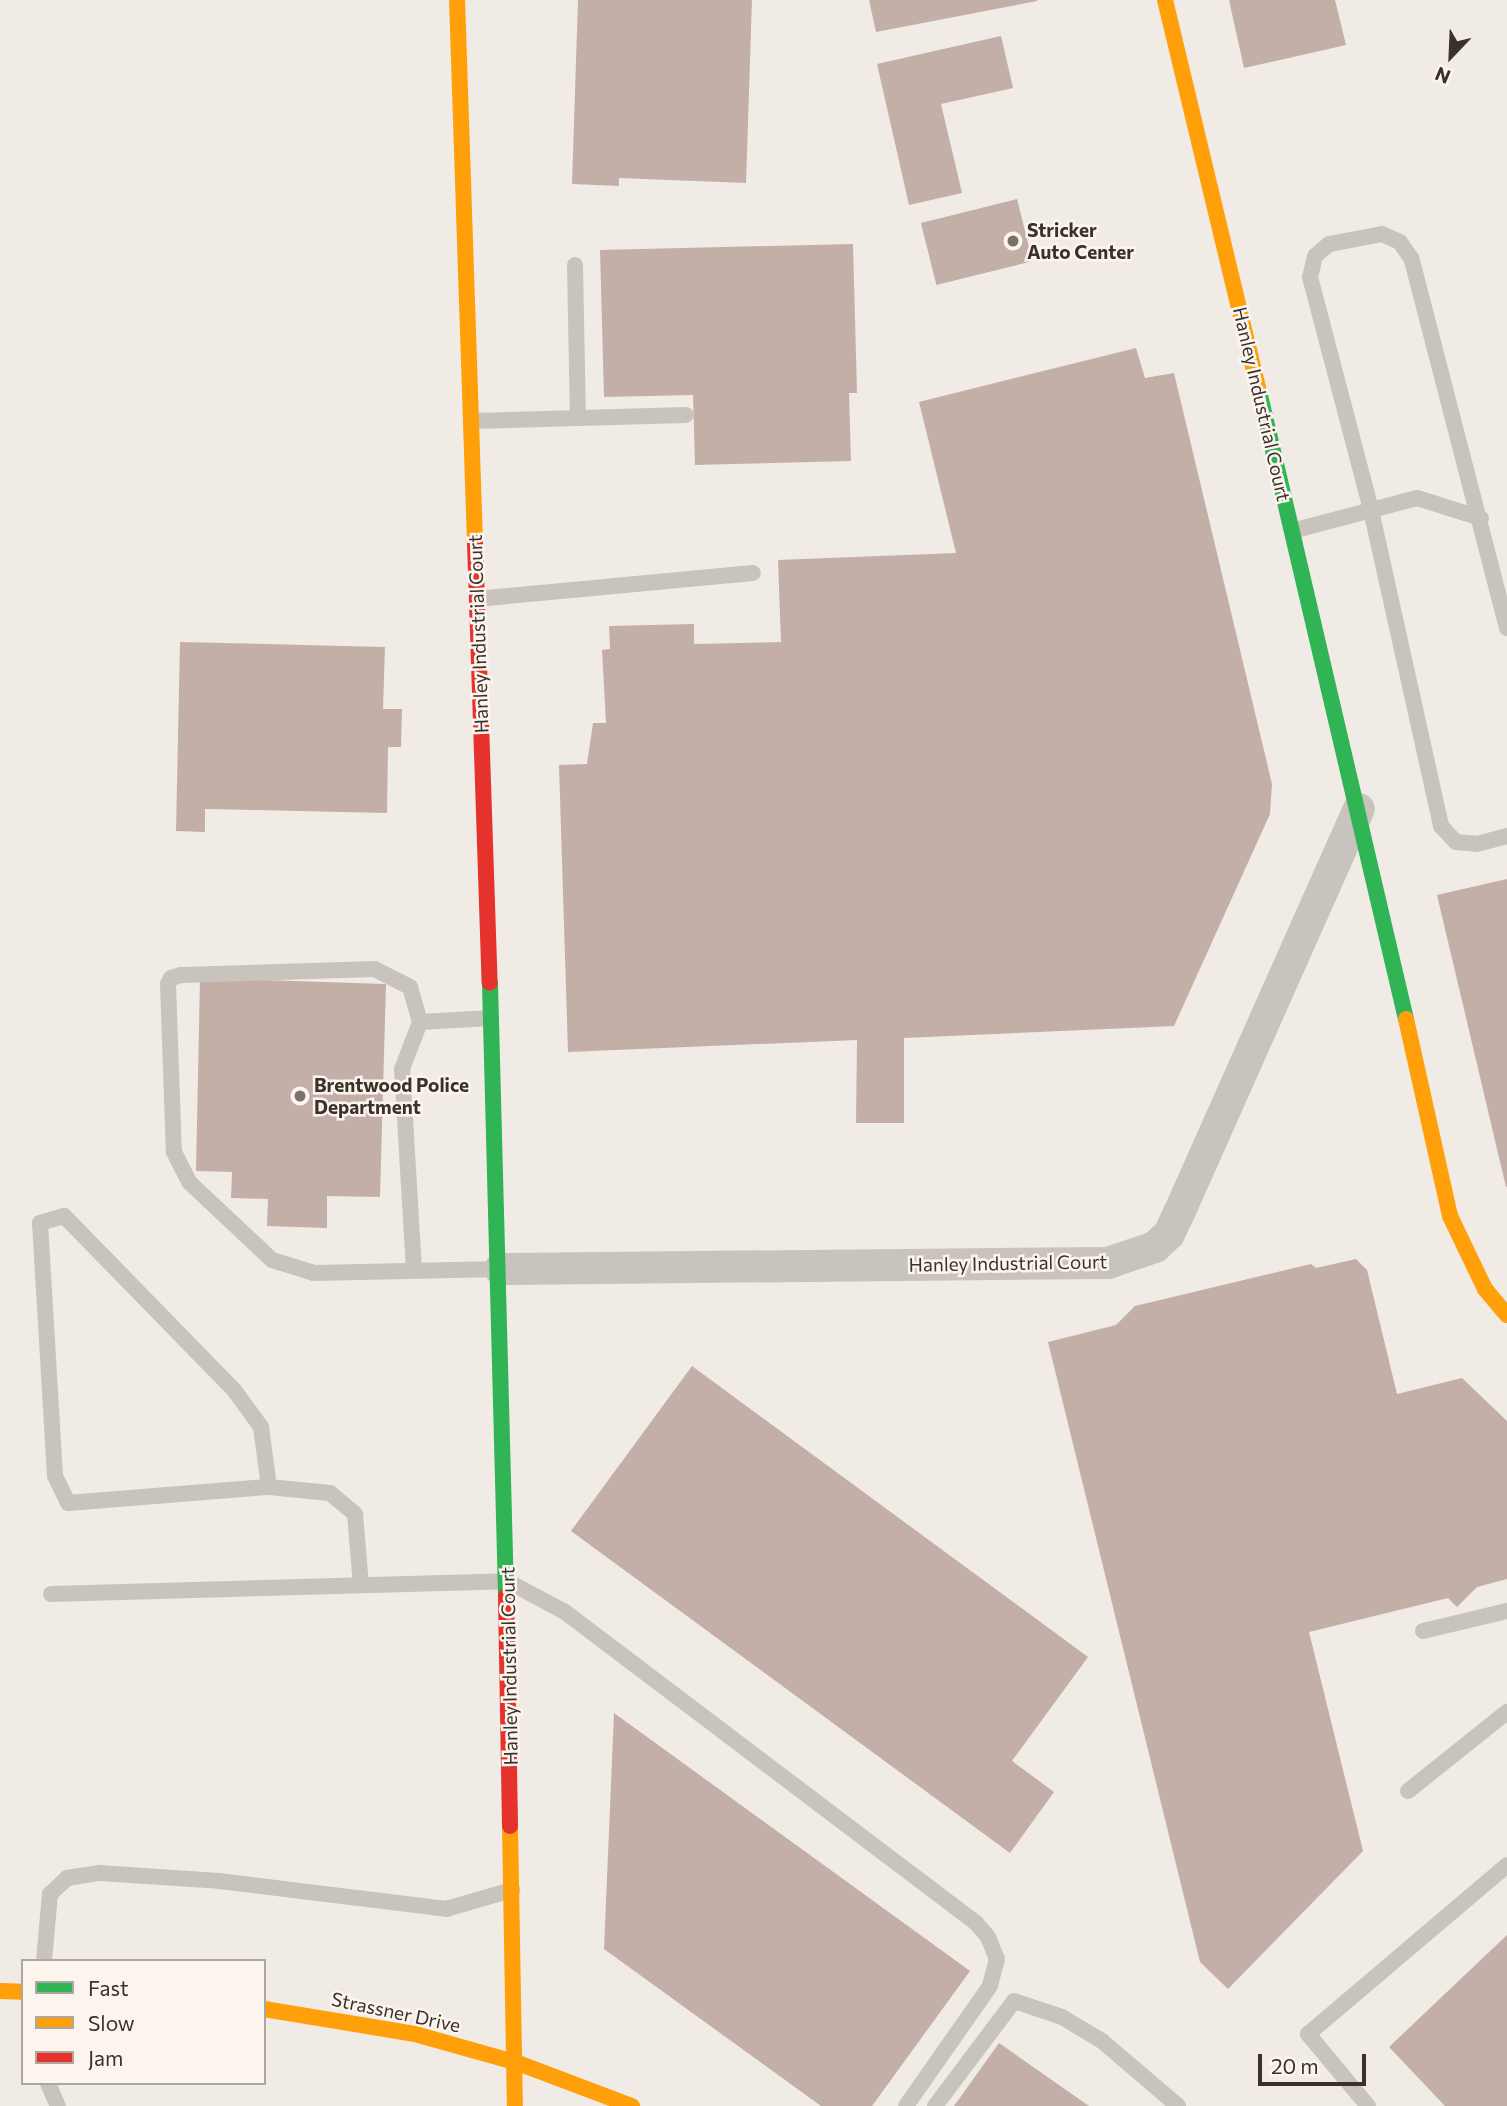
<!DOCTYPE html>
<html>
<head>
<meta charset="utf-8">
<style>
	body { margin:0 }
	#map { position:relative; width:1507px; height:2106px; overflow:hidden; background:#f0ebe5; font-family:Commissioner,sans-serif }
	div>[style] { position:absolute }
	.building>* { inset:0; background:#c3afa7; transform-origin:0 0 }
	.lane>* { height:16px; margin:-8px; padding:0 8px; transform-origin:8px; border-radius:8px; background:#c9c3be }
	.street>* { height:32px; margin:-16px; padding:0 16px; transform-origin:16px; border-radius:16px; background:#c9c3be }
	.fast>* { height:16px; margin:-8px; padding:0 8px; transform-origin:8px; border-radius:8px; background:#30b455 }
	.slow>* { height:16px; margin:-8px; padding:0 8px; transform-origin:8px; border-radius:8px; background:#ff9f0a }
	.jam>* { height:16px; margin:-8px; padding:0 8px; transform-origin:8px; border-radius:8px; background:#e5322d }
	.dots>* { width:19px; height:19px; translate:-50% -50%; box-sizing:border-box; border:4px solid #fbf5ee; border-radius:50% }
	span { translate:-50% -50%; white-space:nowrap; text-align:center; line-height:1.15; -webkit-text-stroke:5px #fbf5ee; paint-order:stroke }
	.poi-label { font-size:19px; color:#3b302b; font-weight:700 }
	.left { translate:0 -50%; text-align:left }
	.street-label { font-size:19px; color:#3b302b }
	.legend { position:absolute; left:21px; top:1959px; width:245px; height:126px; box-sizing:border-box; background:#fbf5ee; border:2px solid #aea6a0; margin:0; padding:9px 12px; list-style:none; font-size:21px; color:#3b302b }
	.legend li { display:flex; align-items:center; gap:14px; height:35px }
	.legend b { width:35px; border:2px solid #aea6a0 }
	.north { position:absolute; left:1416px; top:21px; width:70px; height:70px; -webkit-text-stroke:5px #fbf5ee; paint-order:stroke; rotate:203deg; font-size:19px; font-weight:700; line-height:28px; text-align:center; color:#3b302b }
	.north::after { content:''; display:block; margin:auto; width:24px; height:32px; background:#3b302b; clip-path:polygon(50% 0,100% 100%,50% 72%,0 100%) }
	.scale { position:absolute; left:1258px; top:2054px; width:108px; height:32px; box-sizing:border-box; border:4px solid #3b302b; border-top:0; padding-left:9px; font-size:21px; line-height:24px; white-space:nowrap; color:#3b302b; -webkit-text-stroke:5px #fbf5ee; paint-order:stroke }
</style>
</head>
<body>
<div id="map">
	<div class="building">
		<div style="clip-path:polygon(578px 0,752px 0,746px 183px,619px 178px,619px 186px,572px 184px)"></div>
		<div style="clip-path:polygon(869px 0,1037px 0,1037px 1px,876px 32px)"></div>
		<div style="clip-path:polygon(1229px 0,1335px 0,1346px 45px,1244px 68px)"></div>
		<div style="clip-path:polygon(1001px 36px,1013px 88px,941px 104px,962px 193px,909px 205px,877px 64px)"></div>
		<div style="left:1017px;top:199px;width:64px;height:99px;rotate:76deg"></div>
		<div style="clip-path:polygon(853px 244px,857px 393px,849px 393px,851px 461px,695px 465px,693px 395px,604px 397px,600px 250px)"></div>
		<div style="clip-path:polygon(1136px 348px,1145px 378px,1174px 373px,1272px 784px,1270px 814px,1174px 1026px,904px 1038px,904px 1123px,856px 1123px,857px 1040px,568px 1052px,559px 765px,587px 764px,593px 723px,606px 723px,602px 650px,610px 649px,609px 626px,694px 624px,694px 644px,781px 642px,778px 560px,956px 553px,919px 402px)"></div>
		<div style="clip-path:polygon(180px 642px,385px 647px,383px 709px,402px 709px,401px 747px,388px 747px,387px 813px,205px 809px,205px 832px,176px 831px)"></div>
		<div style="clip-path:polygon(1507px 879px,1507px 1187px,1506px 1187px,1437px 895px)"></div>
		<div style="clip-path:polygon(200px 978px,386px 984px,380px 1197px,327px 1196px,327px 1228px,267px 1226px,268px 1199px,231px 1198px,232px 1172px,196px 1171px)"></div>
		<div style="clip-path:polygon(1356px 1259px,1367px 1270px,1397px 1394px,1462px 1378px,1507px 1421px,1507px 1579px,1477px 1587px,1457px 1607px,1448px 1598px,1309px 1632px,1363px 1851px,1228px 1989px,1200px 1962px,1048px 1342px,1116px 1325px,1135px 1306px,1311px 1264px,1316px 1268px)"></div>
		<div style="clip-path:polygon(692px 1366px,1088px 1657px,1012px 1761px,1054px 1792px,1010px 1853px,571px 1531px)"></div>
		<div style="clip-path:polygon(614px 1713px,970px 1971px,872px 2106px,821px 2106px,604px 1949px)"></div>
		<div style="clip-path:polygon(1507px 1935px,1507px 2106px,1445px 2106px,1389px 2047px)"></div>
		<div style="clip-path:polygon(999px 2043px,1089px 2106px,954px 2106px)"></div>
	</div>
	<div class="lane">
		<div style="left:575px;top:265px;width:153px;rotate:88.9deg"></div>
		<div style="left:472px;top:421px;width:214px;rotate:-1.6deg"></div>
		<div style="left:1292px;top:531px;width:129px;rotate:-14.8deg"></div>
		<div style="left:1417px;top:498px;width:67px;rotate:17.4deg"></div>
		<div style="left:477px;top:599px;width:277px;rotate:-5.4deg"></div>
		<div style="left:1507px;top:628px;width:382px;rotate:-104.5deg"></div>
		<div style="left:1411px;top:258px;width:19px;rotate:-125deg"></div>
		<div style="left:1400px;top:242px;width:20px;rotate:-156deg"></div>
		<div style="left:1382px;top:234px;width:54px;rotate:169.3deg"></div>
		<div style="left:1329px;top:244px;width:18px;rotate:139deg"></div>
		<div style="left:1315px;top:256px;width:22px;rotate:103deg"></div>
		<div style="left:1310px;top:277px;width:241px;rotate:75.3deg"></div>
		<div style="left:1371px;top:510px;width:324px;rotate:77.5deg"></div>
		<div style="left:1441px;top:826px;width:22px;rotate:47deg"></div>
		<div style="left:1456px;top:842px;width:21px;rotate:5deg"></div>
		<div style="left:1477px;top:844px;width:31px;rotate:-15deg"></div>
		<div style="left:491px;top:1018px;width:71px;rotate:176.8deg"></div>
		<div style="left:420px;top:1022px;width:36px;rotate:-106deg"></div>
		<div style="left:410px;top:987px;width:39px;rotate:-153deg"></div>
		<div style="left:375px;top:969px;width:194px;rotate:178.2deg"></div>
		<div style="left:181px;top:975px;width:10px;rotate:163deg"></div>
		<div style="left:171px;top:978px;width:7px;rotate:117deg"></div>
		<div style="left:168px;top:984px;width:168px;rotate:88deg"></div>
		<div style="left:174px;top:1152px;width:34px;rotate:63deg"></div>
		<div style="left:189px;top:1182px;width:114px;rotate:43.2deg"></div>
		<div style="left:272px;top:1260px;width:44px;rotate:17.2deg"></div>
		<div style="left:314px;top:1273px;width:186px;rotate:-1.2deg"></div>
		<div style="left:414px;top:1270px;width:201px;rotate:-93.4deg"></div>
		<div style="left:402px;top:1069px;width:50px;rotate:-69deg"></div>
		<div style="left:269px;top:1487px;width:61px;rotate:-97.6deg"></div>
		<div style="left:261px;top:1427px;width:46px;rotate:-126.1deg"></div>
		<div style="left:234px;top:1390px;width:243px;rotate:-134.3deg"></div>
		<div style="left:64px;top:1216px;width:25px;rotate:164deg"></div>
		<div style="left:40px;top:1223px;width:253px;rotate:86.6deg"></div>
		<div style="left:55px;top:1476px;width:30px;rotate:64deg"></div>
		<div style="left:68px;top:1503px;width:202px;rotate:-4.6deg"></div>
		<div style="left:269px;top:1487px;width:61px;rotate:5.6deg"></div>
		<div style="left:330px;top:1493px;width:33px;rotate:40deg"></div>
		<div style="left:355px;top:1514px;width:71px;rotate:85.2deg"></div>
		<div style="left:51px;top:1594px;width:456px;rotate:-1.6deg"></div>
		<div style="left:507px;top:1581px;width:66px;rotate:28.1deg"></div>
		<div style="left:565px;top:1612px;width:515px;rotate:37.11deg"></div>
		<div style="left:976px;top:1923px;width:18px;rotate:49deg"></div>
		<div style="left:988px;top:1937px;width:24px;rotate:68deg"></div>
		<div style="left:997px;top:1959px;width:28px;rotate:105deg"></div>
		<div style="left:990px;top:1986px;width:146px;rotate:125deg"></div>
		<div style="left:1423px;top:1631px;width:86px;rotate:-13.4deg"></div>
		<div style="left:1408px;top:1791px;width:127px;rotate:-38.6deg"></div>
		<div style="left:44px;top:1961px;width:67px;rotate:-84.9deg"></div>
		<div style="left:50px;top:1894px;width:23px;rotate:-43deg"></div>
		<div style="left:67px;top:1878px;width:33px;rotate:-9deg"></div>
		<div style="left:100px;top:1873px;width:119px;rotate:3.8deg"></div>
		<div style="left:219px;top:1881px;width:229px;rotate:7deg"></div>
		<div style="left:446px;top:1909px;width:69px;rotate:-16.1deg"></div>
		<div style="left:48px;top:2083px;width:25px;rotate:67deg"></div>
		<div style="left:935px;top:2106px;width:131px;rotate:-53deg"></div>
		<div style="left:1014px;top:2001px;width:51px;rotate:18.4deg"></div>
		<div style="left:1062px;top:2017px;width:47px;rotate:31deg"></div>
		<div style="left:1102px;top:2041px;width:100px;rotate:40.5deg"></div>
		<div style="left:1368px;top:2106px;width:94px;rotate:-129.8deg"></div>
		<div style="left:1308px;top:2034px;width:261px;rotate:-40.3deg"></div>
	</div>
	<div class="street">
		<div style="left:500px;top:1269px;width:608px;rotate:-0.57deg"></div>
		<div style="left:1108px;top:1263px;width:50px;rotate:-18.8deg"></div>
		<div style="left:1155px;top:1247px;width:19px;rotate:-43deg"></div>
		<div style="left:1169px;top:1234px;width:23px;rotate:-65deg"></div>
		<div style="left:1179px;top:1213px;width:442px;rotate:-66deg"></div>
	</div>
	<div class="fast">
		<div style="left:1259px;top:391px;width:645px;rotate:76.83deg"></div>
		<div style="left:490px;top:983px;width:613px;rotate:88.5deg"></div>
	</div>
	<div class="slow">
		<div style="left:457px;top:0;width:542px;rotate:88.1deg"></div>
		<div style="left:1165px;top:0;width:402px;rotate:76.5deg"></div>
		<div style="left:1406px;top:1019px;width:202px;rotate:77.4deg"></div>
		<div style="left:1450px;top:1216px;width:81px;rotate:64.4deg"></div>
		<div style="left:1485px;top:1289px;width:34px;rotate:50deg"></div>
		<div style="left:510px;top:1826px;width:280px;rotate:89deg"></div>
		<div style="left:0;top:1991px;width:23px;rotate:2deg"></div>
		<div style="left:264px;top:2009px;width:153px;rotate:9.4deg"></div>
		<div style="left:415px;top:2034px;width:107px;rotate:15.7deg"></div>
		<div style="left:518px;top:2063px;width:122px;rotate:20.7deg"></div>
	</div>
	<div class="jam">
		<div style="left:475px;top:542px;width:441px;rotate:88.1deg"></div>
		<div style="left:506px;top:1596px;width:230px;rotate:89deg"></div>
	</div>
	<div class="dots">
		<div style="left:1013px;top:241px;background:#7a716c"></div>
		<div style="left:300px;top:1096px;background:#7a716c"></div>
	</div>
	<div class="poi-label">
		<span class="left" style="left:1027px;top:241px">Stricker<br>Auto Center</span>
		<span class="left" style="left:314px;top:1096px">Brentwood Police<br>Department</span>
	</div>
	<div class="street-label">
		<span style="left:1262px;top:404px;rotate:77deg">Hanley Industrial Court</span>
		<span style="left:478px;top:634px;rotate:-92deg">Hanley Industrial Court</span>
		<span style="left:1008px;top:1263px;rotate:-1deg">Hanley Industrial Court</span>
		<span style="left:509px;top:1666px;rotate:-91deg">Hanley Industrial Court</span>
		<span style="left:396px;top:2012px;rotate:12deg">Strassner Drive</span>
	</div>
	<ul class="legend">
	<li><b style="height:9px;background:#30b455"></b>Fast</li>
	<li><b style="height:9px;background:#ff9f0a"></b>Slow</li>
	<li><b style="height:9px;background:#e5322d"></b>Jam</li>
	</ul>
	<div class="north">N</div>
	<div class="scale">20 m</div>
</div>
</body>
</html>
